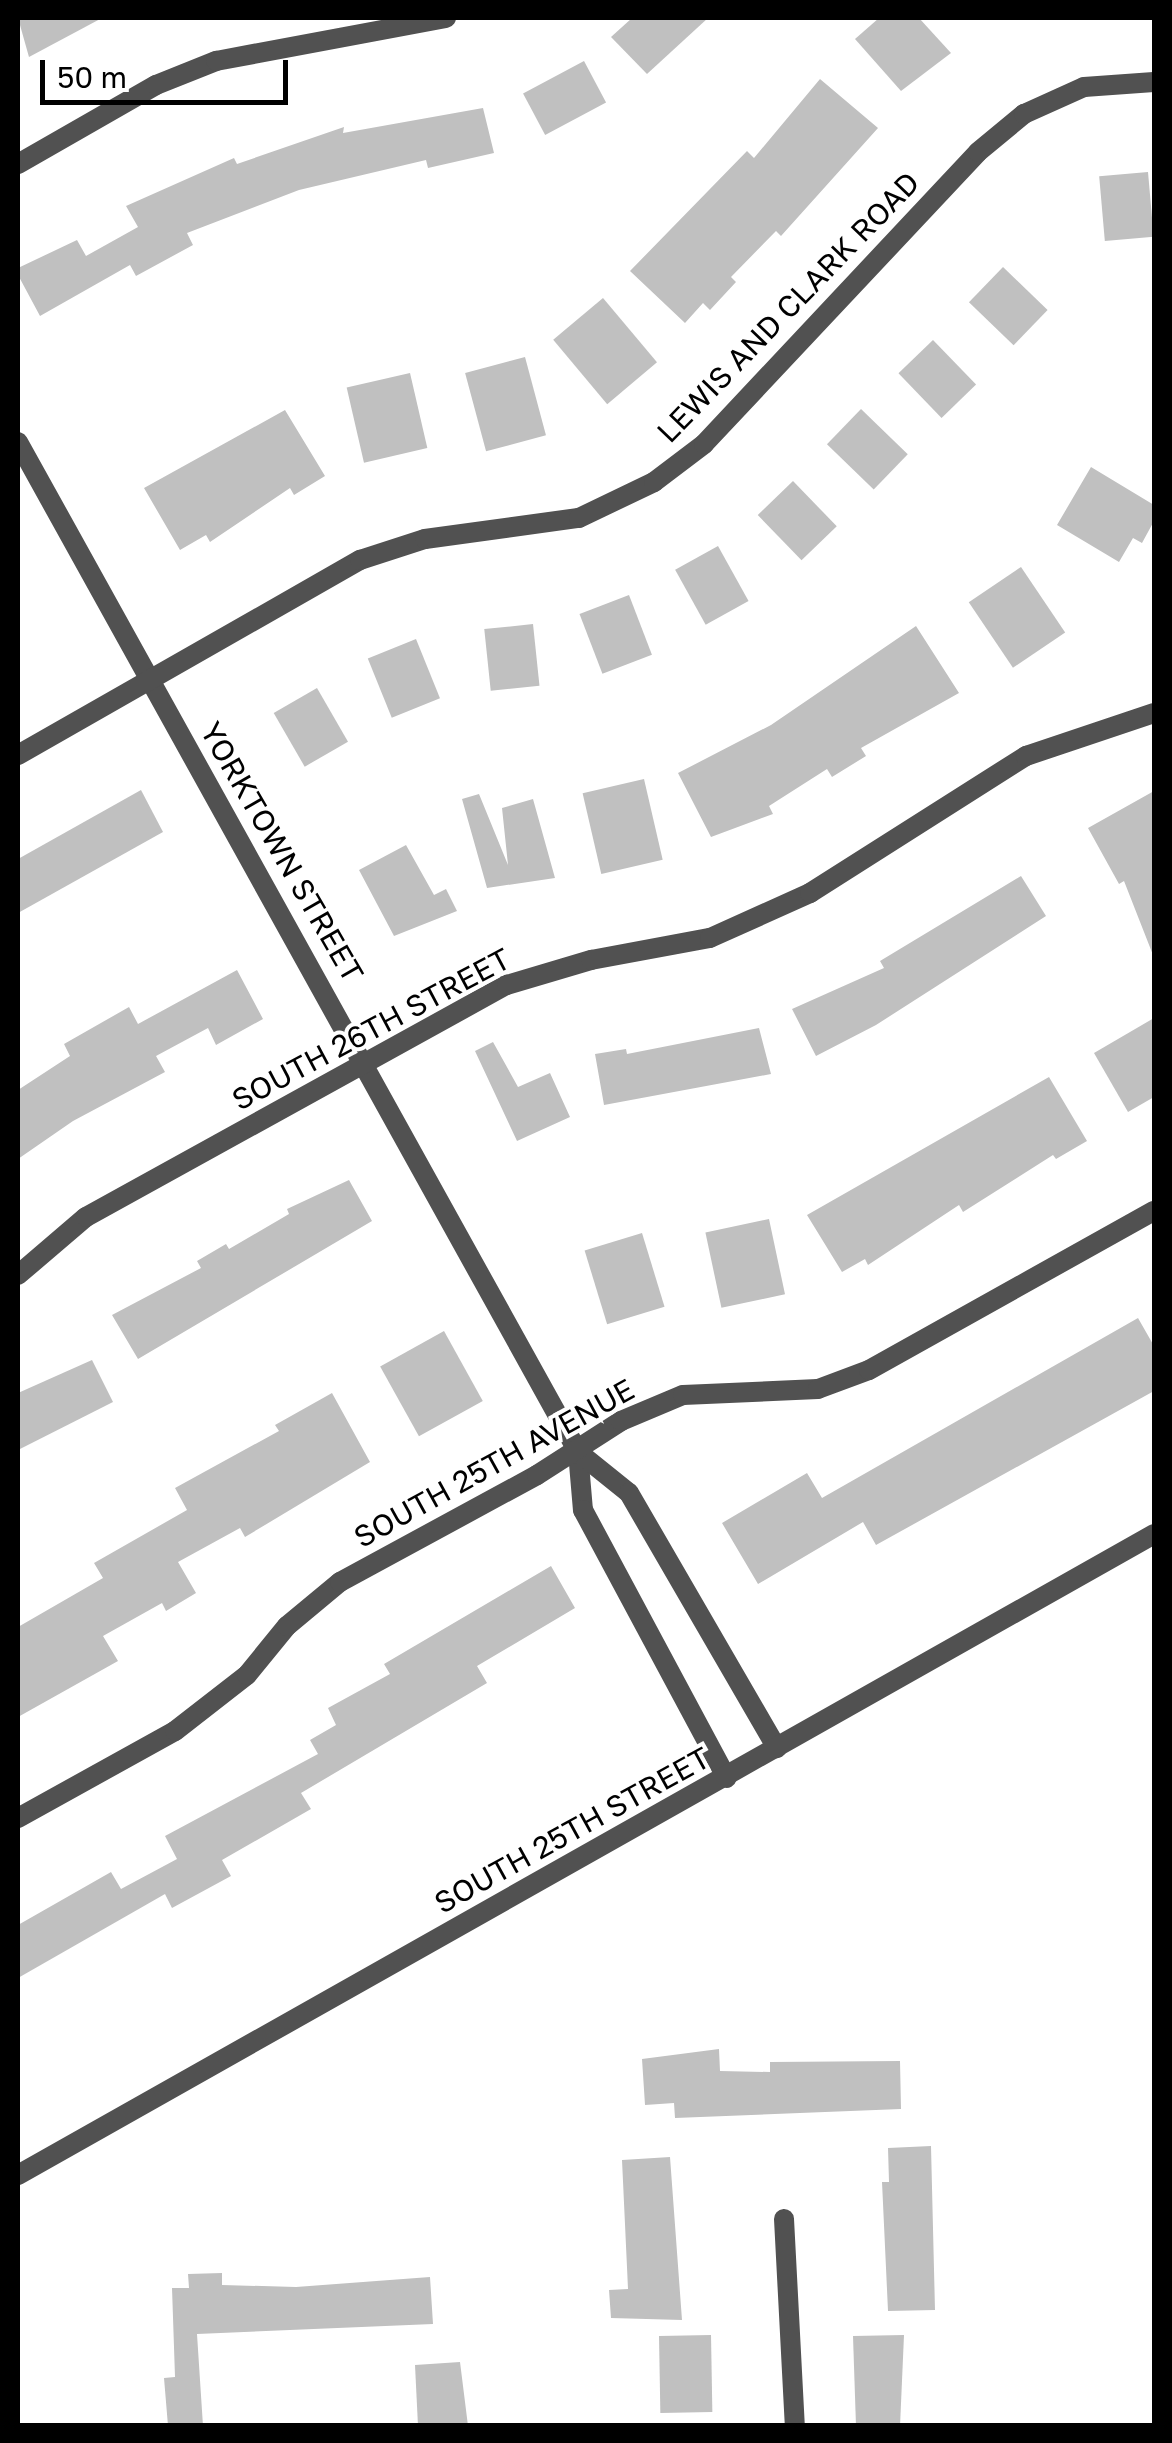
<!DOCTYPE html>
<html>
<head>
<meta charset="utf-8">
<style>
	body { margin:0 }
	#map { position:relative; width:1172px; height:2443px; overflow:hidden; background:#fff; font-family:"Golos Text",sans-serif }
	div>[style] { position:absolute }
	.building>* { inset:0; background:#c0c0c0; transform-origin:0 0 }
	.minor>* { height:20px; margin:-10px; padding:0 10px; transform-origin:10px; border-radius:10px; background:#515151 }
	.tertiary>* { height:20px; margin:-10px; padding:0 10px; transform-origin:10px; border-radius:10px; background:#515151 }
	span { translate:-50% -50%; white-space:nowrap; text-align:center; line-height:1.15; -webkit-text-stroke:8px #fff; paint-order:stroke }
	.street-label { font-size:30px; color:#000 }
	.frame { position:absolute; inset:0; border:20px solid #000; pointer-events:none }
	.scale { position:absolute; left:40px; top:60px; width:248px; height:45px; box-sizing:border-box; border:5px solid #000; border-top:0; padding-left:12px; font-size:30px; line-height:35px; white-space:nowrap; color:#000; -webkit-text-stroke:8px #fff; paint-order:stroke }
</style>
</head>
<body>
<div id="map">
	<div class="building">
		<div style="clip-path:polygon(18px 18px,102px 18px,29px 57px)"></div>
		<div style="clip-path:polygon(632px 18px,708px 18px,647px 74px,611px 37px)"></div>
		<div style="clip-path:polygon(879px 18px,919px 18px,951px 53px,901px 91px,855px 39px)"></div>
		<div style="left:584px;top:61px;width:47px;height:69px;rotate:62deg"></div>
		<div style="clip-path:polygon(820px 79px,878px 128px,781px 236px,776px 231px,731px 277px,736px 282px,710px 310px,703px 303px,685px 323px,630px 271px,747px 151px,754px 158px)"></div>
		<div style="clip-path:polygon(483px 108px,494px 153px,428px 168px,426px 160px,299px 190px,187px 233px,193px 245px,136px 276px,130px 265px,40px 316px,18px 275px,18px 268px,77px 240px,86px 256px,138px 227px,126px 206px,234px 158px,237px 164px,344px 127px,343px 133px)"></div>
		<div style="left:1148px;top:172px;width:65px;height:49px;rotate:85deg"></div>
		<div style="left:1003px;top:267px;width:62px;height:49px;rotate:44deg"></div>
		<div style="left:603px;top:298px;width:84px;height:65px;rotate:50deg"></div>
		<div style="left:933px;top:340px;width:62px;height:48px;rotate:46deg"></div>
		<div style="left:525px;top:357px;width:81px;height:62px;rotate:75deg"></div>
		<div style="left:410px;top:373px;width:77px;height:65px;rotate:77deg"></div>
		<div style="left:861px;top:409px;width:65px;height:49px;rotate:44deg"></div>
		<div style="clip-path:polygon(285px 410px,325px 476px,294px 495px,290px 488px,210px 542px,206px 535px,180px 550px,144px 488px)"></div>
		<div style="clip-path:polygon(1091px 467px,1154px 505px,1154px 521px,1142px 543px,1133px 538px,1119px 562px,1057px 525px)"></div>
		<div style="left:793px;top:481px;width:63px;height:49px;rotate:46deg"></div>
		<div style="left:718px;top:546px;width:63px;height:49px;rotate:61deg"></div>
		<div style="left:1021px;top:567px;width:79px;height:63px;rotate:56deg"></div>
		<div style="left:629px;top:595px;width:64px;height:53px;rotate:69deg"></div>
		<div style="left:533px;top:624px;width:62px;height:49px;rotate:84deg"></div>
		<div style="clip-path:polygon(916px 626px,959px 693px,861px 748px,866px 756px,832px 777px,827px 769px,769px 806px,773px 814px,711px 837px,678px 773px,771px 725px)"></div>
		<div style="left:416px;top:639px;width:64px;height:52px;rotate:68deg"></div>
		<div style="left:317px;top:688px;width:62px;height:50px;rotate:60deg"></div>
		<div style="left:644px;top:779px;width:83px;height:63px;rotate:77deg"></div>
		<div style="clip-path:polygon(141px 790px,163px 832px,18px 913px,18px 859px)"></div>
		<div style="clip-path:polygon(1154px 791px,1154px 954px,1153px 955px,1124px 881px,1119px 884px,1088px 828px)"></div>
		<div style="clip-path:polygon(479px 794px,508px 865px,502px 808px,533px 799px,555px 878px,487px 888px,462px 799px)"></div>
		<div style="clip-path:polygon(406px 845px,434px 895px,446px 889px,457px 911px,394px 936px,359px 870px)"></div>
		<div style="clip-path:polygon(1021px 876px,1046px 916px,876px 1025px,816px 1056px,792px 1009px,884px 968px,880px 961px)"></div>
		<div style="clip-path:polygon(237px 970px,263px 1019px,216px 1045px,208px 1028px,156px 1056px,165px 1072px,73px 1121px,18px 1159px,18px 1090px,70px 1056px,64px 1044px,129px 1007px,138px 1024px)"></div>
		<div style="clip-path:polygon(1154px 1018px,1154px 1097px,1128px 1112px,1094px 1053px)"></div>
		<div style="clip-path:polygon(759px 1028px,771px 1074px,604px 1105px,595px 1054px,626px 1049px,627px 1054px)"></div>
		<div style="clip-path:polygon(493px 1042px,518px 1087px,550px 1073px,570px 1117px,517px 1141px,475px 1051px)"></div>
		<div style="clip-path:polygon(1049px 1077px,1087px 1141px,1056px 1159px,1053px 1155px,963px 1212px,959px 1205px,868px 1265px,865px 1259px,842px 1272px,807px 1215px)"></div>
		<div style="clip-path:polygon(349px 1180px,372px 1221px,138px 1359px,112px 1315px,201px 1268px,197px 1261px,226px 1244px,229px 1249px,289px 1214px,287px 1209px)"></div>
		<div style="left:769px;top:1219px;width:77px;height:65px;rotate:78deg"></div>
		<div style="left:642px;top:1233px;width:77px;height:60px;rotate:73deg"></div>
		<div style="clip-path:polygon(1138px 1318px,1154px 1346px,1154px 1391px,876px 1545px,863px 1522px,758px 1584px,722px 1523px,807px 1473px,822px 1498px)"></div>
		<div style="left:444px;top:1331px;width:80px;height:73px;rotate:61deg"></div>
		<div style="clip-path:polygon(92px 1360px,113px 1402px,18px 1450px,18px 1393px)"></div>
		<div style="clip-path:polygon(332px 1393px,370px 1462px,245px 1537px,240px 1528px,178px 1562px,196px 1593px,166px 1611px,162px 1603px,103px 1636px,118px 1661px,18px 1717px,18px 1627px,103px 1578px,94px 1563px,187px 1510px,175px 1488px,279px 1431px,275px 1425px)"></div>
		<div style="clip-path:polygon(551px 1566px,575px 1608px,477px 1666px,487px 1683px,301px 1793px,311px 1809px,222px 1860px,231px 1876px,172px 1908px,165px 1894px,18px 1978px,18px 1925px,111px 1872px,121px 1889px,177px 1859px,165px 1836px,318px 1754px,310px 1740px,336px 1725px,328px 1708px,390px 1674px,384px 1664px)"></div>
		<div style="clip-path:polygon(719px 2049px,720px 2071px,770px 2072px,770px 2062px,900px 2061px,901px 2109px,675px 2118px,674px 2103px,645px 2105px,642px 2059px)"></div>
		<div style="clip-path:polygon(931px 2146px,935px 2310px,888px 2311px,882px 2182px,889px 2182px,888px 2148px)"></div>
		<div style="clip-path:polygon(670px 2157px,682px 2320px,611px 2318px,609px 2290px,628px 2289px,622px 2160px)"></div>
		<div style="clip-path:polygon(222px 2273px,222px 2285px,296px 2287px,430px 2277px,433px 2324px,197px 2334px,203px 2426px,168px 2426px,164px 2378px,175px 2377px,172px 2288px,189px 2288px,188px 2274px)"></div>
		<div style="left:711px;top:2335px;width:77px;height:52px;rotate:89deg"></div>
		<div style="clip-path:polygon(904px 2335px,900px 2426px,856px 2426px,853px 2336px)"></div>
		<div style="clip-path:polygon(460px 2362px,468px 2426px,418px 2426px,415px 2365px)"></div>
	</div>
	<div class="minor">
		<div style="left:18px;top:164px;width:159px;rotate:-29.8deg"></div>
		<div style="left:156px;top:85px;width:65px;rotate:-21.8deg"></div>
		<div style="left:216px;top:61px;width:234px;rotate:-10.6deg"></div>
		<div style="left:18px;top:442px;width:1155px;rotate:60.99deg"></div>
		<div style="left:578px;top:1452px;width:58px;rotate:85.1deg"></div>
		<div style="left:583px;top:1510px;width:304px;rotate:61.8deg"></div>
		<div style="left:18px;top:755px;width:394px;rotate:-29.7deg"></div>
		<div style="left:360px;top:560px;width:68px;rotate:-17.9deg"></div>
		<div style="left:425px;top:539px;width:155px;rotate:-7.8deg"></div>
		<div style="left:579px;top:518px;width:83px;rotate:-25.6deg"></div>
		<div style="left:654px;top:482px;width:63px;rotate:-37.2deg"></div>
		<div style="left:704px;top:444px;width:400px;rotate:-46.8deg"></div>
		<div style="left:978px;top:152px;width:60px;rotate:-39.6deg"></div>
		<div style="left:1024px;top:114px;width:66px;rotate:-24.2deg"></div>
		<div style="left:1084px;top:87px;width:70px;rotate:-4.1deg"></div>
		<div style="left:18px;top:1275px;width:89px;rotate:-40.5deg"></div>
		<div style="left:86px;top:1217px;width:481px;rotate:-28.9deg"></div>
		<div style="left:507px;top:985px;width:88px;rotate:-16.6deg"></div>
		<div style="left:591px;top:960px;width:121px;rotate:-10.5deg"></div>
		<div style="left:710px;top:938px;width:110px;rotate:-24.2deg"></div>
		<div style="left:810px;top:893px;width:256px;rotate:-32.4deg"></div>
		<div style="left:1026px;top:756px;width:135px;rotate:-18.6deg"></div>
		<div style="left:578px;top:1452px;width:65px;rotate:38.8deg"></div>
		<div style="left:629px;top:1493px;width:295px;rotate:59.9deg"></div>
		<div style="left:18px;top:1818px;width:179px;rotate:-29deg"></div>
		<div style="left:175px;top:1731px;width:91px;rotate:-37.9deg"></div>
		<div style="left:247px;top:1675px;width:63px;rotate:-50.8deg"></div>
		<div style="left:287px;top:1626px;width:69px;rotate:-39.7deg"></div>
		<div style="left:340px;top:1582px;width:224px;rotate:-28.5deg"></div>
		<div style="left:537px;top:1475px;width:100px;rotate:-32.7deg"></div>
		<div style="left:621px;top:1421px;width:67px;rotate:-22.8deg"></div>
		<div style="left:683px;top:1395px;width:135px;rotate:-2.5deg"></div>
		<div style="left:818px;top:1389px;width:54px;rotate:-20.4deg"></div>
		<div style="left:869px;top:1370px;width:326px;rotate:-29.2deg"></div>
		<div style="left:784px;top:2219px;width:207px;rotate:87deg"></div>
	</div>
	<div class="tertiary">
		<div style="left:18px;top:2175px;width:1304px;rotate:-29.43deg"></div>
	</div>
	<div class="street-label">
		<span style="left:788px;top:307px;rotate:-46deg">LEWIS AND CLARK ROAD</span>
		<span style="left:282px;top:852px;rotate:60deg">YORKTOWN STREET</span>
		<span style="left:371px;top:1029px;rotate:-28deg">SOUTH 26TH STREET</span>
		<span style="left:494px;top:1463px;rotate:-29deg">SOUTH 25TH AVENUE</span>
		<span style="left:572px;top:1830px;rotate:-29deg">SOUTH 25TH STREET</span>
	</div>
	<div class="frame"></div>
	<div class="scale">50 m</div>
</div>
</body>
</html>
